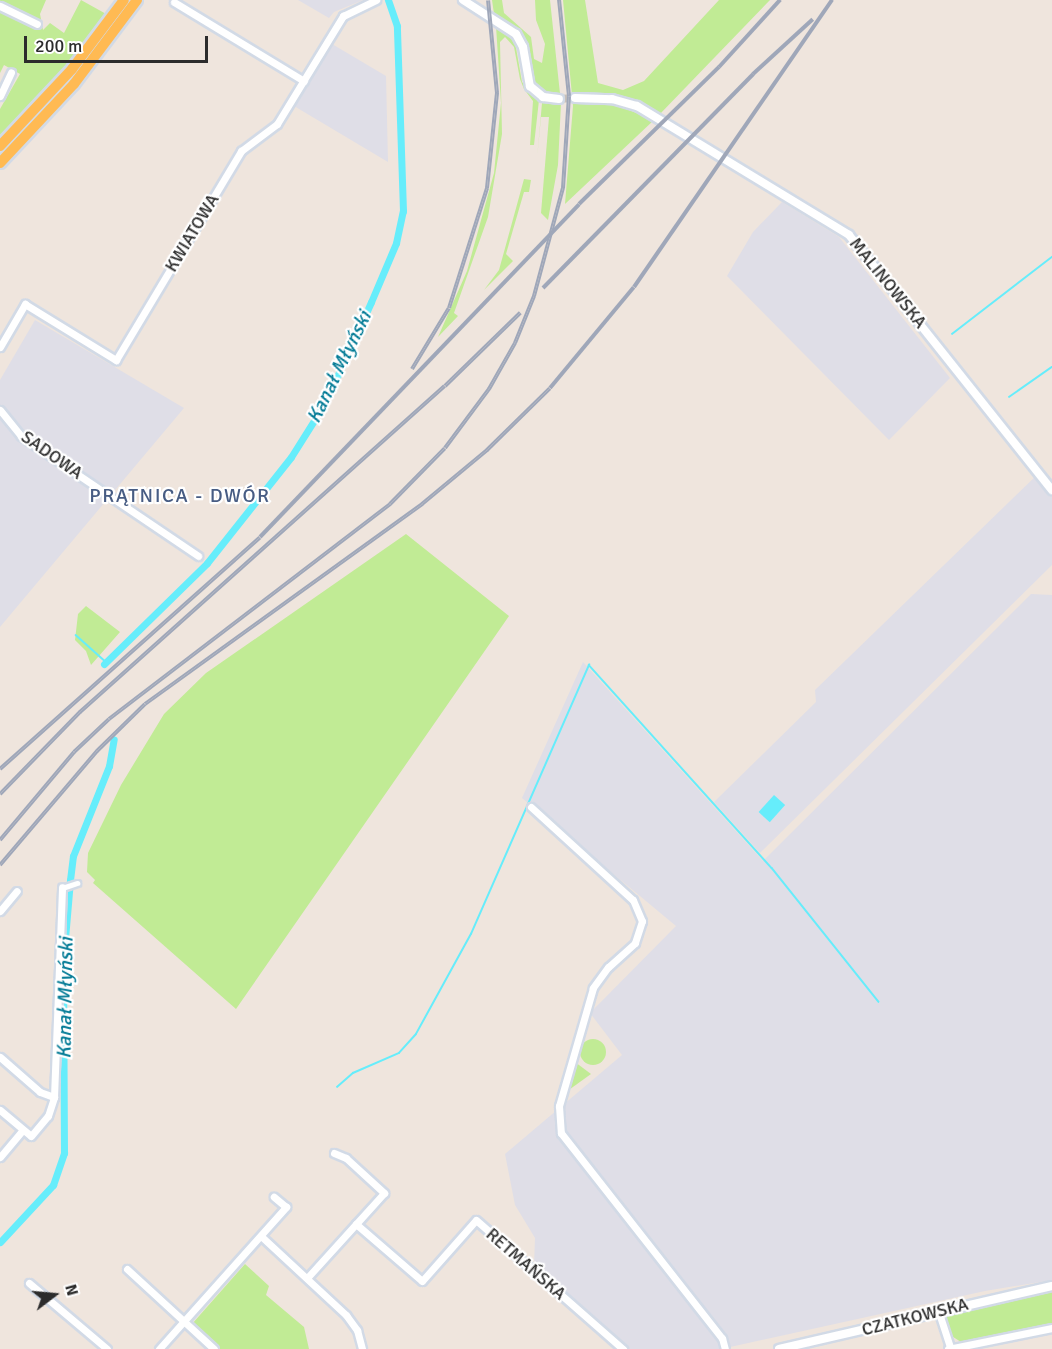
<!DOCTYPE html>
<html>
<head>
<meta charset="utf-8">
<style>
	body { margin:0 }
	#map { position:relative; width:1052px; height:1349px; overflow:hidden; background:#efe5dd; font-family:Signika,sans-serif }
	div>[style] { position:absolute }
	.industrial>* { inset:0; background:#dfdee7 }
	.green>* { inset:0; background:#c1eb95 }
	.round { border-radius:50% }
	.water>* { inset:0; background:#66edfb; transform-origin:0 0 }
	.stream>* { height:1.5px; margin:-0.75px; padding:0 0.75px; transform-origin:0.75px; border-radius:0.75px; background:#66edfb }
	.canal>* { height:7px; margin:-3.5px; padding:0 3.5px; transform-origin:3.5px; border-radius:3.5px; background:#66edfb }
	.tertiary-tunnel>* { height:8px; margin-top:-4px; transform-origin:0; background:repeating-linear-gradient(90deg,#c8c0ba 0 8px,transparent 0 12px) }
	.roads { filter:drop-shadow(2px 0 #d2dae6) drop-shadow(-2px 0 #d2dae6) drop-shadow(0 2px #d2dae6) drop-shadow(0 -2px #d2dae6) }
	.pedestrian>* { height:5px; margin:-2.5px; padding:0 2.5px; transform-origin:2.5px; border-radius:2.5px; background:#fff }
	.minor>* { height:7px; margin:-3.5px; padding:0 3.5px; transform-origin:3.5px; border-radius:3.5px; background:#fff }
	.tertiary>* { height:8px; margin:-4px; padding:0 4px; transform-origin:4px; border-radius:4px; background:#fff }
	.primary>* { height:10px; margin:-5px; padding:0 5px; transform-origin:5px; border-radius:5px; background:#ffba53 }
	.rail>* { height:4px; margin-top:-2px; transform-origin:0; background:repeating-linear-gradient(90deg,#fff 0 4.5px,#9fa7b9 0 9px); box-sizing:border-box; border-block:2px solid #9fa7b9 }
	span { translate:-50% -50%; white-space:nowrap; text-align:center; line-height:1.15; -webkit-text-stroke:4.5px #fff; paint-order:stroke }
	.street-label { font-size:18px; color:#2c2c2c }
	.water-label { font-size:20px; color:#037b96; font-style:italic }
	.neighbourhood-label { font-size:20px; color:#475c83; letter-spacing:1.5px }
	.north { position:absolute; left:24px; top:1265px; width:60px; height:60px; -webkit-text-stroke:4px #fff; paint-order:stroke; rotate:74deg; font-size:16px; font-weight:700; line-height:24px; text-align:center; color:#2c2c2c }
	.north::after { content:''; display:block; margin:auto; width:21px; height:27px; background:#2c2c2c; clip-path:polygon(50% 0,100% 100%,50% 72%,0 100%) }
	.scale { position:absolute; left:24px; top:36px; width:184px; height:27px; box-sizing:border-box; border:3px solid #2c2c2c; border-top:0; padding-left:8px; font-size:18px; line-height:21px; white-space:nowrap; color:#2c2c2c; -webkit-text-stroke:4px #fff; paint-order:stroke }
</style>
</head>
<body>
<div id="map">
	<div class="industrial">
		<div style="clip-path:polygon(298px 0,363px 0,334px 12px,329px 18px)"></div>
		<div style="clip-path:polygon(332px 44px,386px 76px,388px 162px,294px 106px)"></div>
		<div style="clip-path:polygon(782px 202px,839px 237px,950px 378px,889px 440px,727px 276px,753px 232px)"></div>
		<div style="clip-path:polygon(35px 320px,184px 408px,0 627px,0 380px)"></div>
		<div style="clip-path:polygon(1039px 473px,1052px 490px,1052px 565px,760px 853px,714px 802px,816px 702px,815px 690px)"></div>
		<div style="clip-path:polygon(1031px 594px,1052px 595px,1052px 1280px,985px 1291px,721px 1349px,629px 1349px,534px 1265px,535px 1238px,515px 1205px,505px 1154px,622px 1055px,590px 1013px,676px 926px,522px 798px,583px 662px,763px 861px)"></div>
	</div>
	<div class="green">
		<div style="clip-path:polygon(0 0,46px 0,40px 14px,43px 30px,50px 23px,64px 33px,81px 0,108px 15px,62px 75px,0 137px,0 109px,20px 74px,4px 65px,0 73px)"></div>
		<div style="clip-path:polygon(492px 0,502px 0,504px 13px,531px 37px,534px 59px,542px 63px,545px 44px,536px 20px,535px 0,550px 0,561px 103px,558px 165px,548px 220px,541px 213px,549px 117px,541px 117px,537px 159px,542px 103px,559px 102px,532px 83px,524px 40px,494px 14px)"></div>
		<div style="clip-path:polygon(563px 0,585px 0,598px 83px,623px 90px,644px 81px,719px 0,770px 0,659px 115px,607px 95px,575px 95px,575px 103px,614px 104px,654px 120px,565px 204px,573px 106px)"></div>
		<div style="clip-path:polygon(496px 26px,515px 42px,522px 82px,539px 100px,534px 145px,530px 145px,533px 101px,524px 89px,520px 79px,514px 47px,505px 37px,500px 42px,502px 134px,488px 217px,454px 313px,458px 316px,438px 337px,467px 271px,494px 173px,501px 103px)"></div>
		<div style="clip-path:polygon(524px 179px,531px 180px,529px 192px,524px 192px,506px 254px,513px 261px,484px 290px,499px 270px)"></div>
		<div style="clip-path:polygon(406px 534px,509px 616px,236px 1009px,93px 883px,95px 880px,87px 872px,88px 853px,121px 785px,164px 714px,206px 673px)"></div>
		<div style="clip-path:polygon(86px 606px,120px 632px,91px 665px,86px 651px,75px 640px,78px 614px)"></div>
		<div class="round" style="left:580px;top:1039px;width:26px;height:26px"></div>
		<div style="clip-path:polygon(575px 1062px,591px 1074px,566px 1092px)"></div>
		<div style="clip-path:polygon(245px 1264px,269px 1286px,266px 1295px,304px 1327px,309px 1349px,219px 1349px,192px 1324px)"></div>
		<div style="clip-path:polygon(1052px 1291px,1052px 1324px,961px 1342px,950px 1335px,946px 1314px)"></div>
	</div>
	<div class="water">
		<div style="left:774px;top:795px;width:15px;height:23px;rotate:42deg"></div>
	</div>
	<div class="stream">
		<div style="left:952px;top:334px;width:126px;rotate:-37.6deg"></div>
		<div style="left:1009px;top:397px;width:52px;rotate:-34.9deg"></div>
		<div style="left:76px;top:635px;width:39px;rotate:42deg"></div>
		<div style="left:337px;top:1087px;width:21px;rotate:-41deg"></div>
		<div style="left:353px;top:1073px;width:50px;rotate:-23.5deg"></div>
		<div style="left:399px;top:1053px;width:25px;rotate:-48deg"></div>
		<div style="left:416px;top:1034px;width:114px;rotate:-61.2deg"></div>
		<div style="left:471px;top:934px;width:294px;rotate:-66.3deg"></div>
		<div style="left:589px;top:665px;width:273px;rotate:48deg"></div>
		<div style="left:772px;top:868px;width:171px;rotate:51.4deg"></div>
	</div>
	<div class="canal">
		<div style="left:104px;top:664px;width:144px;rotate:-44.4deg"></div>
		<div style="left:207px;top:563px;width:135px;rotate:-51.6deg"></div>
		<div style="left:291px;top:457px;width:64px;rotate:-57.8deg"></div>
		<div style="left:325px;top:403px;width:111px;rotate:-65.5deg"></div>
		<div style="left:371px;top:302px;width:64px;rotate:-67deg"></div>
		<div style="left:396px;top:243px;width:33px;rotate:-78deg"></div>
		<div style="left:403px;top:211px;width:185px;rotate:-91.9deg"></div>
		<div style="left:397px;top:26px;width:28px;rotate:-109deg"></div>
		<div style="left:0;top:1242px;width:78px;rotate:-47.1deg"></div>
		<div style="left:53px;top:1185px;width:34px;rotate:-71deg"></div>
		<div style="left:64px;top:1153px;width:191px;rotate:-90.3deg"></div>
		<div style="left:63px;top:962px;width:82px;rotate:-85.1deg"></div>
		<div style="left:70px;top:880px;width:24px;rotate:-83deg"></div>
		<div style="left:73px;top:856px;width:97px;rotate:-68.2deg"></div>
		<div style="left:109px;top:766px;width:27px;rotate:-80deg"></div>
	</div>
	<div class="tertiary-tunnel">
		<div style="left:559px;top:99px;width:16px;rotate:-4deg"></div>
	</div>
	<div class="roads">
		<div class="pedestrian">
			<div style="left:65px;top:887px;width:13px;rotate:-18deg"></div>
		</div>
		<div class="minor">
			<div style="left:174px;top:2px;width:152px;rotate:31.3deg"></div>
			<div style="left:0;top:6px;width:41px;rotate:25.9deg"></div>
			<div style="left:0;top:96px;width:26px;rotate:-65deg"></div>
			<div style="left:0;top:347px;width:50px;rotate:-59.8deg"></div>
			<div style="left:25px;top:304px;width:107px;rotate:31.6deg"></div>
			<div style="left:116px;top:360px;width:244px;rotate:-59.1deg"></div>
			<div style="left:241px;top:151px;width:45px;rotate:-36.9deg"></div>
			<div style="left:277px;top:124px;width:127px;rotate:-58.6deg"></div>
			<div style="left:343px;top:16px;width:37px;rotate:-26deg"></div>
			<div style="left:0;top:410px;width:33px;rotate:51deg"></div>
			<div style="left:21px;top:436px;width:214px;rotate:34.1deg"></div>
			<div style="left:531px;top:807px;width:138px;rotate:42.4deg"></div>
			<div style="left:633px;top:900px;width:23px;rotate:67deg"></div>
			<div style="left:642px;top:921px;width:23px;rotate:108deg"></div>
			<div style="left:635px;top:943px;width:36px;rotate:138deg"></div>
			<div style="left:608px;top:967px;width:26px;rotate:126deg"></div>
			<div style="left:593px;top:988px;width:123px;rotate:106.1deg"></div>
			<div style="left:559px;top:1106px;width:27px;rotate:86deg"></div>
			<div style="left:561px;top:1133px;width:261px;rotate:51.9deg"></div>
			<div style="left:722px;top:1338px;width:11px;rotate:75deg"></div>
			<div style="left:0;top:911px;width:26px;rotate:-50deg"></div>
			<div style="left:0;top:1057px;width:53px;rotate:41.2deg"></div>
			<div style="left:40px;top:1092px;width:15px;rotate:20deg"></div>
			<div style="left:54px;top:1097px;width:210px;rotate:-87.8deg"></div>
			<div style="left:0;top:1110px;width:40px;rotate:40deg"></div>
			<div style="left:31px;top:1136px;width:26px;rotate:-50deg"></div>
			<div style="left:48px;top:1116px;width:20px;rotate:-72deg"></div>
			<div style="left:334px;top:1153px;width:13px;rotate:23deg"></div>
			<div style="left:346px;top:1158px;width:52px;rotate:42.6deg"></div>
			<div style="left:384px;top:1193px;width:42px;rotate:132.1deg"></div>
			<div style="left:0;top:1157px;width:35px;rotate:-50deg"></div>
			<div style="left:262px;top:1237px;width:115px;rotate:42.9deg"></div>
			<div style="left:346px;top:1315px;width:19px;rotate:54deg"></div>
			<div style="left:357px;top:1330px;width:20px;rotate:75deg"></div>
			<div style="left:127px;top:1269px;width:118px;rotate:42.6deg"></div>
			<div style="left:307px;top:1278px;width:73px;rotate:-47.8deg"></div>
			<div style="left:356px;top:1224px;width:87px;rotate:40.8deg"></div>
			<div style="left:422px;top:1281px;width:81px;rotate:-48.5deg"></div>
			<div style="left:476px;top:1220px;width:196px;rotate:41.3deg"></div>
			<div style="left:29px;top:1283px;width:102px;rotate:40.2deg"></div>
			<div style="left:938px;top:1310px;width:40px;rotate:72deg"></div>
			<div style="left:159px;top:1349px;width:191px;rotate:-48.2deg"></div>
			<div style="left:286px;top:1207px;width:16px;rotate:-140deg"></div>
			<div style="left:948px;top:1349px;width:106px;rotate:-11.4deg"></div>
		</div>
		<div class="tertiary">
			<div style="left:463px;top:0;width:63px;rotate:32.7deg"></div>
			<div style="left:516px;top:34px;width:15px;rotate:62deg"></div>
			<div style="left:523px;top:47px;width:40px;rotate:80deg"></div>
			<div style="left:530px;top:86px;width:17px;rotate:40deg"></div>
			<div style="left:543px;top:97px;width:16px;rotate:7deg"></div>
			<div style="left:575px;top:98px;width:37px;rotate:2deg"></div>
			<div style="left:612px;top:99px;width:26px;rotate:16deg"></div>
			<div style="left:637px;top:106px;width:248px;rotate:31.3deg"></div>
			<div style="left:849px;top:235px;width:326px;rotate:51.5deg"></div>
			<div style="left:779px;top:1349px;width:280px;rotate:-13deg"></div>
		</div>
		<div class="primary">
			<div style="left:0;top:146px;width:105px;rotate:-46.9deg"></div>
			<div style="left:72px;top:69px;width:86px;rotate:-53deg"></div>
			<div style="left:0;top:163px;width:108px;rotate:-46.9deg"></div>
			<div style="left:74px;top:84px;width:105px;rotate:-53.1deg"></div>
		</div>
	</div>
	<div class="rail">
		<div style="left:543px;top:288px;width:300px;rotate:-45.5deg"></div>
		<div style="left:753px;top:74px;width:81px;rotate:-42.5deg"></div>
		<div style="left:412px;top:369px;width:71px;rotate:-58.8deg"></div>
		<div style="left:449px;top:308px;width:126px;rotate:-72.4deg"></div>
		<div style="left:487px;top:188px;width:96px;rotate:-84deg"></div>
		<div style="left:497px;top:93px;width:93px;rotate:-95.5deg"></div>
		<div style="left:0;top:769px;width:348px;rotate:-41.7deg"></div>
		<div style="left:260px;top:537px;width:461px;rotate:-46.2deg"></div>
		<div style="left:579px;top:204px;width:196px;rotate:-44.4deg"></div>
		<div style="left:719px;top:67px;width:91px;rotate:-47.7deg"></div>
		<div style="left:0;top:794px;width:115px;rotate:-45.7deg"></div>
		<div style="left:80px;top:712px;width:489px;rotate:-41.8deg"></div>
		<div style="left:445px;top:386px;width:105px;rotate:-44.2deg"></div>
		<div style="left:0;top:840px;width:115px;rotate:-49.9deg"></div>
		<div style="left:74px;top:752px;width:48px;rotate:-43.3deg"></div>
		<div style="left:109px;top:719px;width:354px;rotate:-37.4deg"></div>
		<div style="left:390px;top:504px;width:78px;rotate:-45.5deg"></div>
		<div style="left:445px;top:448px;width:74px;rotate:-53.3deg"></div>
		<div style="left:489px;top:389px;width:53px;rotate:-60.5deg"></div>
		<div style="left:515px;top:343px;width:51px;rotate:-68deg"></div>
		<div style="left:534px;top:296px;width:112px;rotate:-75deg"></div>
		<div style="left:563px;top:188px;width:92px;rotate:-86.3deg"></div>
		<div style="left:569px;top:96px;width:97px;rotate:-95.9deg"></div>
		<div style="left:0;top:865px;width:150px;rotate:-49.6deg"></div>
		<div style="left:97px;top:751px;width:67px;rotate:-44.4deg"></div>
		<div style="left:145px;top:704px;width:342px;rotate:-35.8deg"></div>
		<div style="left:422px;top:504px;width:85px;rotate:-39.7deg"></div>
		<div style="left:487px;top:450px;width:88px;rotate:-44.5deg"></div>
		<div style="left:550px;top:388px;width:131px;rotate:-50.3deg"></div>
		<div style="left:634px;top:287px;width:349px;rotate:-55.4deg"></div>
	</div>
	<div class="street-label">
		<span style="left:192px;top:233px;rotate:-59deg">KWIATOWA</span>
		<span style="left:888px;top:283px;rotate:51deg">MALINOWSKA</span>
		<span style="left:52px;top:455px;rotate:35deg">SADOWA</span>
		<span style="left:526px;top:1264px;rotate:41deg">RETMAŃSKA</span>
		<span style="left:915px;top:1317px;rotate:-14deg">CZATKOWSKA</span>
	</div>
	<div class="water-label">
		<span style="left:339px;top:367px;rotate:-64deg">Kanał Młyński</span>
		<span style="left:65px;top:998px;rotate:-89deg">Kanał Młyński</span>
	</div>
	<div class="neighbourhood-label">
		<span style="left:180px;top:495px">PRĄTNICA - DWÓR</span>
	</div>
	<div class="north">N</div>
	<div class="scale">200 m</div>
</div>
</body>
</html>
